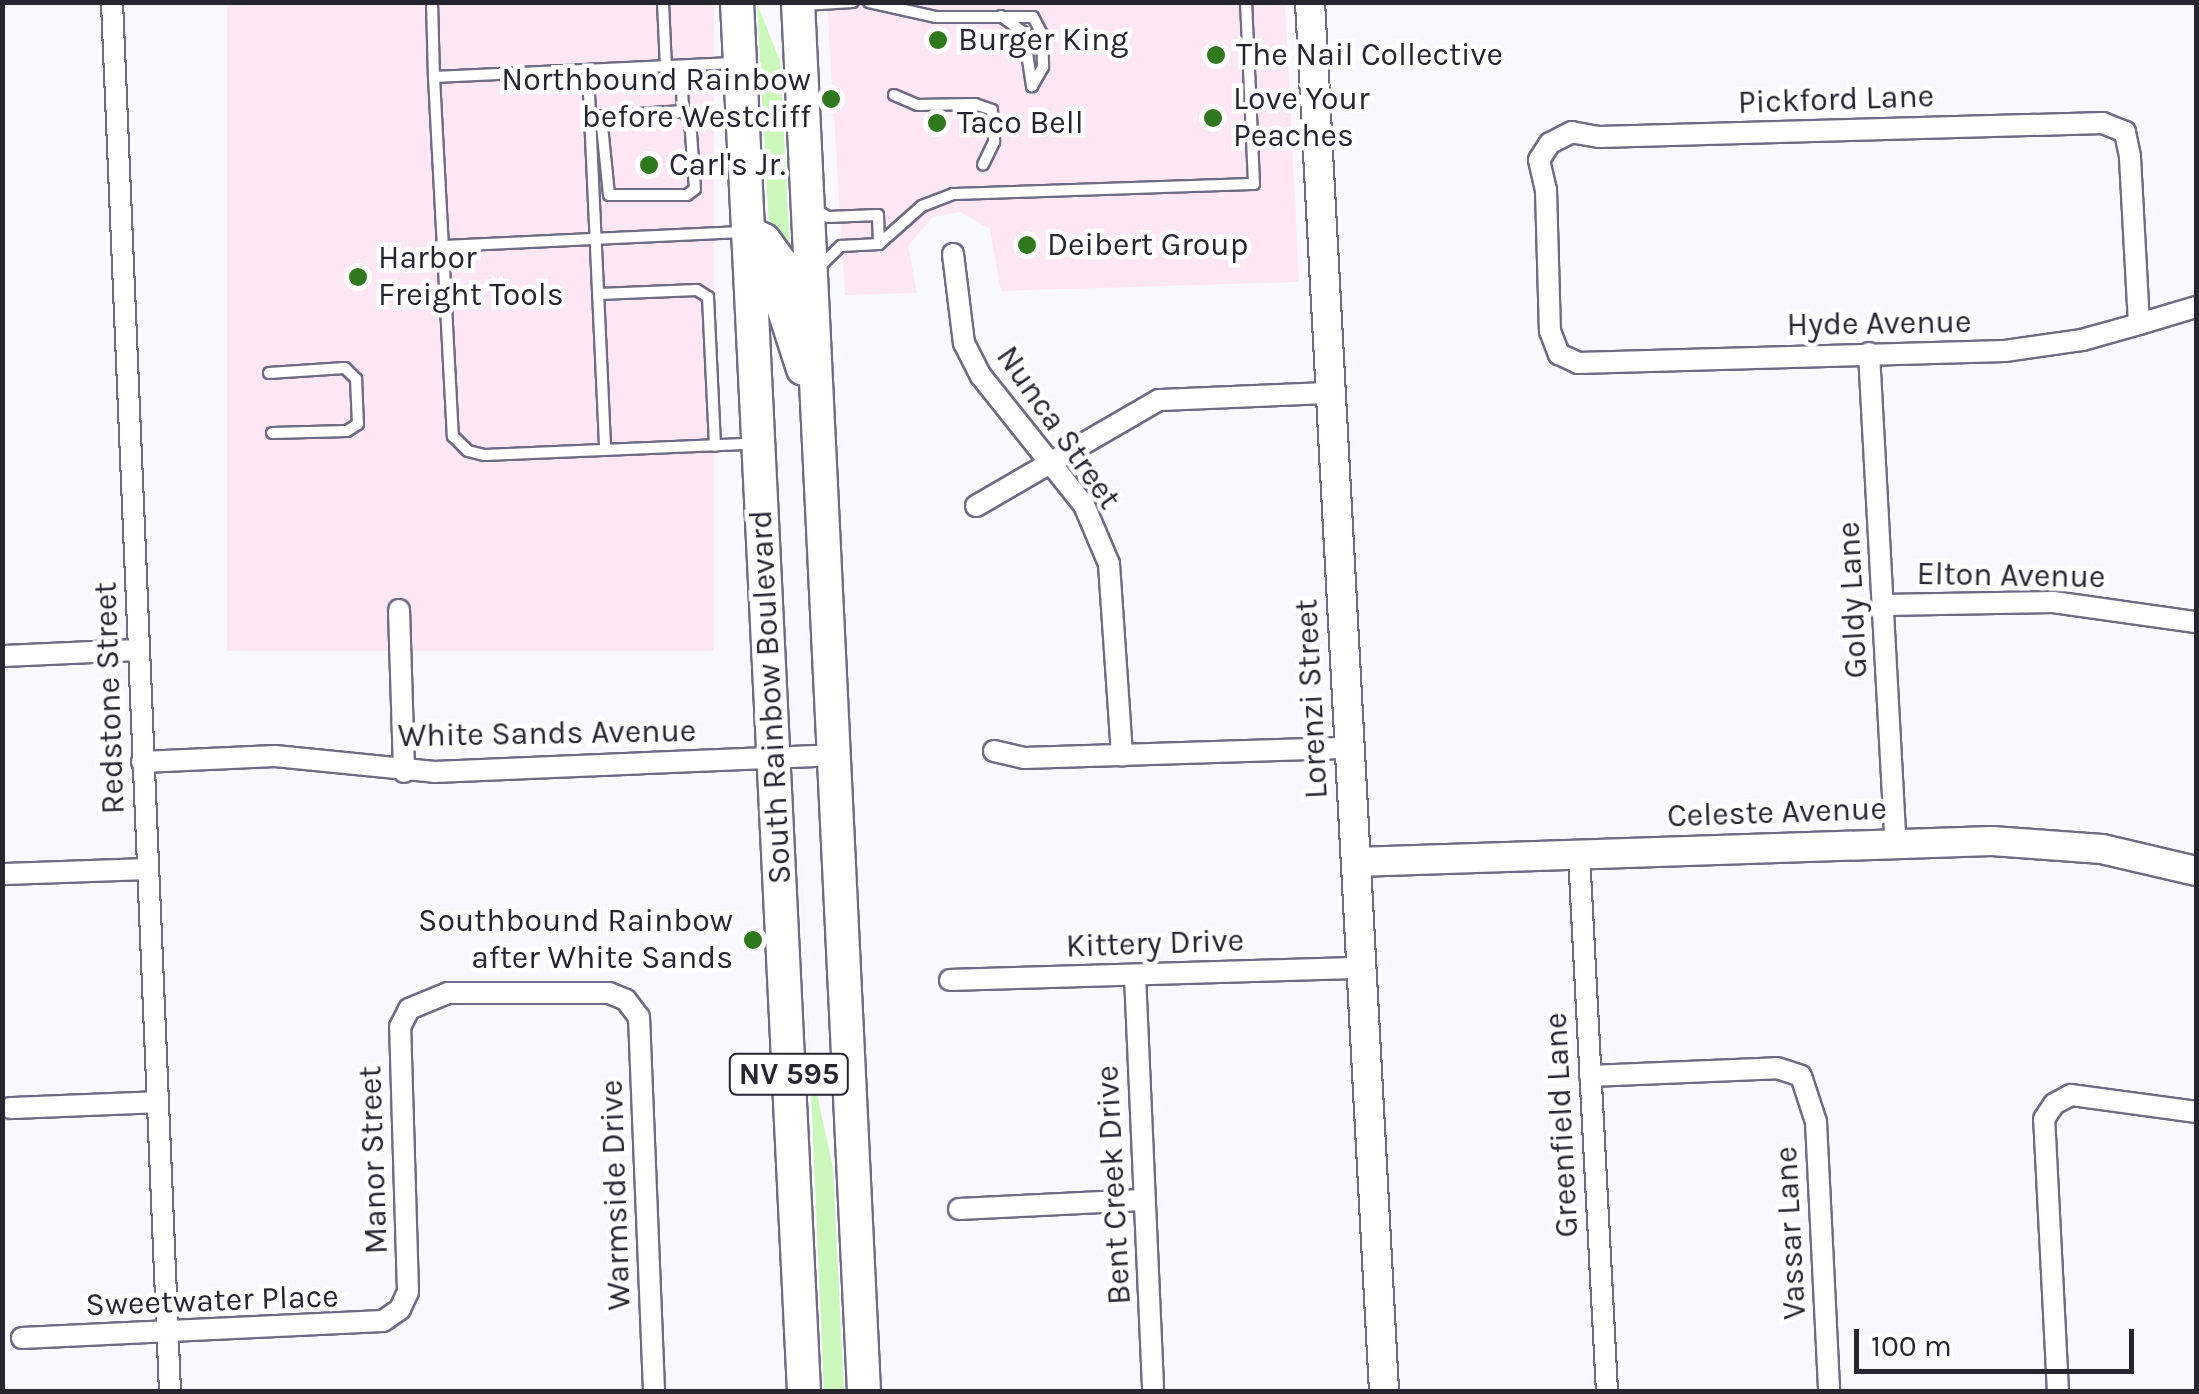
<!DOCTYPE html>
<html>
<head>
<meta charset="utf-8">
<style>
	body { margin:0 }
	#map { position:relative; width:2199px; height:1394px; overflow:hidden; background:#f9f8fe; font-family:Karla,sans-serif }
	div>[style] { position:absolute }
	.commercial>* { inset:0; background:#fee7f4; transform-origin:0 0 }
	.green>* { inset:0; background:#cbf8ba }
	.roads { filter:drop-shadow(2px 0 #6f6b85) drop-shadow(-2px 0 #6f6b85) drop-shadow(0 2px #6f6b85) drop-shadow(0 -2px #6f6b85) }
	.lane>* { height:10px; margin:-5px; padding:0 5px; transform-origin:5px; border-radius:5px; background:#fff }
	.street>* { height:20px; margin:-10px; padding:0 10px; transform-origin:10px; border-radius:10px; background:#fff }
	.secondary>* { height:28px; margin:-14px; padding:0 14px; transform-origin:14px; border-radius:14px; background:#fff }
	.primary>* { height:32px; margin:-16px; padding:0 16px; transform-origin:16px; border-radius:16px; background:#fff }
	.dots>* { width:28px; height:28px; translate:-50% -50%; box-sizing:border-box; border:5px solid #fff; border-radius:50% }
	span { translate:-50% -50%; white-space:nowrap; text-align:center; line-height:1.15; -webkit-text-stroke:9px #fff; paint-order:stroke }
	.shield-label span { padding:2px 8px; background:#fff; border:2px solid; border-radius:8px; -webkit-text-stroke-width:0 }
	.shield-label { font-size:30px; color:#272530; font-weight:700 }
	.poi-label { font-size:32px; color:#272530 }
	.left { translate:0 -50%; text-align:left }
	.right { translate:-100% -50%; text-align:right }
	.street-label { font-size:32px; color:#272530 }
	.frame { position:absolute; inset:0; border:5px solid #272530; pointer-events:none }
	.scale { position:absolute; left:1854px; top:1329px; width:280px; height:45px; box-sizing:border-box; border:5px solid #272530; border-top:0; padding-left:12px; font-size:30px; line-height:35px; white-space:nowrap; color:#272530; -webkit-text-stroke:8px #fff; paint-order:stroke }
</style>
</head>
<body>
<div id="map">
	<div class="commercial">
		<div style="left:227px;top:3px;width:487px;height:648px"></div>
		<div style="clip-path:polygon(827px 3px,1285px 3px,1299px 282px,1001px 291px,990px 229px,960px 212px,933px 217px,908px 246px,917px 293px,845px 295px)"></div>
	</div>
	<div class="green">
		<div style="clip-path:polygon(757px 3px,780px 61px,793px 307px,769px 230px)"></div>
		<div style="clip-path:polygon(798px 794px,810px 1062px,833px 1168px,844px 1391px,824px 1391px)"></div>
	</div>
	<div class="roads">
		<div class="lane">
			<div style="left:432px;top:2px;width:75px;rotate:88.5deg"></div>
			<div style="left:434px;top:77px;width:300px;rotate:-2.7deg"></div>
			<div style="left:663px;top:2px;width:65px;rotate:87.4deg"></div>
			<div style="left:869px;top:2px;width:69px;rotate:12.6deg"></div>
			<div style="left:936px;top:17px;width:97px"></div>
			<div style="left:1033px;top:17px;width:19px;rotate:62deg"></div>
			<div style="left:1042px;top:34px;width:33px;rotate:88deg"></div>
			<div style="left:1043px;top:67px;width:22px;rotate:120deg"></div>
			<div style="left:804px;top:5px;width:49px;rotate:-3.5deg"></div>
			<div style="left:1001px;top:16px;width:29px;rotate:36deg"></div>
			<div style="left:1024px;top:33px;width:54px;rotate:81.4deg"></div>
			<div style="left:588px;top:71px;width:379px;rotate:87.4deg"></div>
			<div style="left:434px;top:77px;width:360px;rotate:87deg"></div>
			<div style="left:453px;top:436px;width:21px;rotate:45deg"></div>
			<div style="left:468px;top:451px;width:16px;rotate:14deg"></div>
			<div style="left:484px;top:455px;width:267px;rotate:-2.4deg"></div>
			<div style="left:894px;top:95px;width:25px;rotate:23deg"></div>
			<div style="left:917px;top:105px;width:58px;rotate:-1deg"></div>
			<div style="left:975px;top:104px;width:18px;rotate:19deg"></div>
			<div style="left:992px;top:110px;width:32px;rotate:86deg"></div>
			<div style="left:994px;top:142px;width:25px;rotate:116deg"></div>
			<div style="left:601px;top:116px;width:79px;rotate:84.2deg"></div>
			<div style="left:609px;top:195px;width:78px"></div>
			<div style="left:687px;top:195px;width:10px;rotate:-37deg"></div>
			<div style="left:695px;top:189px;width:70px;rotate:-94.1deg"></div>
			<div style="left:690px;top:119px;width:11px;rotate:-131deg"></div>
			<div style="left:596px;top:117px;width:87px;rotate:-3.9deg"></div>
			<div style="left:683px;top:111px;width:45px;rotate:-92.5deg"></div>
			<div style="left:816px;top:210px;width:14px;rotate:30deg"></div>
			<div style="left:828px;top:217px;width:50px;rotate:-2.3deg"></div>
			<div style="left:878px;top:215px;width:29px;rotate:88deg"></div>
			<div style="left:444px;top:246px;width:298px;rotate:-2.7deg"></div>
			<div style="left:818px;top:268px;width:32px;rotate:-44deg"></div>
			<div style="left:841px;top:246px;width:38px;rotate:-3deg"></div>
			<div style="left:879px;top:244px;width:57px;rotate:-41.5deg"></div>
			<div style="left:922px;top:206px;width:33px;rotate:-21deg"></div>
			<div style="left:953px;top:194px;width:301px;rotate:-1.9deg"></div>
			<div style="left:1254px;top:184px;width:182px;rotate:-92.5deg"></div>
			<div style="left:599px;top:294px;width:98px;rotate:-2.3deg"></div>
			<div style="left:697px;top:290px;width:13px;rotate:32deg"></div>
			<div style="left:708px;top:297px;width:149px;rotate:87.3deg"></div>
			<div style="left:269px;top:373px;width:76px;rotate:-3.8deg"></div>
			<div style="left:345px;top:368px;width:16px;rotate:45deg"></div>
			<div style="left:356px;top:379px;width:45px;rotate:87.5deg"></div>
			<div style="left:358px;top:424px;width:13px;rotate:148deg"></div>
			<div style="left:347px;top:431px;width:75px;rotate:178.5deg"></div>
		</div>
		<div class="street">
			<div style="left:112px;top:2px;width:1391px;rotate:87.61deg"></div>
			<div style="left:953px;top:254px;width:90px;rotate:83deg"></div>
			<div style="left:964px;top:343px;width:37px;rotate:63deg"></div>
			<div style="left:981px;top:376px;width:165px;rotate:51.4deg"></div>
			<div style="left:1084px;top:505px;width:64px;rotate:67deg"></div>
			<div style="left:1109px;top:564px;width:192px;rotate:86.1deg"></div>
			<div style="left:2139px;top:324px;width:168px;rotate:-93.1deg"></div>
			<div style="left:2130px;top:156px;width:25px;rotate:-102deg"></div>
			<div style="left:2125px;top:132px;width:24px;rotate:-158deg"></div>
			<div style="left:2103px;top:123px;width:504px;rotate:178.41deg"></div>
			<div style="left:1599px;top:137px;width:27px;rotate:-170deg"></div>
			<div style="left:1572px;top:132px;width:25px;rotate:153deg"></div>
			<div style="left:1550px;top:143px;width:20px;rotate:123deg"></div>
			<div style="left:1539px;top:160px;width:31px;rotate:77deg"></div>
			<div style="left:1546px;top:190px;width:141px;rotate:88.4deg"></div>
			<div style="left:1550px;top:331px;width:25px;rotate:69deg"></div>
			<div style="left:1559px;top:354px;width:21px;rotate:25deg"></div>
			<div style="left:1578px;top:363px;width:427px;rotate:-1.6deg"></div>
			<div style="left:2005px;top:351px;width:78px;rotate:-8.1deg"></div>
			<div style="left:2082px;top:340px;width:59px;rotate:-15.7deg"></div>
			<div style="left:2139px;top:324px;width:59px;rotate:-16.6deg"></div>
			<div style="left:1869px;top:353px;width:492px;rotate:86.9deg"></div>
			<div style="left:976px;top:506px;width:211px;rotate:-30.1deg"></div>
			<div style="left:1159px;top:400px;width:170px;rotate:-2.4deg"></div>
			<div style="left:1884px;top:605px;width:169px;rotate:-1deg"></div>
			<div style="left:2053px;top:602px;width:144px;rotate:8deg"></div>
			<div style="left:399px;top:610px;width:162px;rotate:88.2deg"></div>
			<div style="left:2px;top:656px;width:137px;rotate:-2.5deg"></div>
			<div style="left:994px;top:751px;width:31px;rotate:13deg"></div>
			<div style="left:1024px;top:758px;width:326px;rotate:-1.8deg"></div>
			<div style="left:142px;top:762px;width:133px;rotate:-2.6deg"></div>
			<div style="left:275px;top:756px;width:160px;rotate:5.7deg"></div>
			<div style="left:434px;top:772px;width:400px;rotate:-2.4deg"></div>
			<div style="left:1579px;top:854px;width:539px;rotate:87.02deg"></div>
			<div style="left:2px;top:874px;width:143px;rotate:-2deg"></div>
			<div style="left:1135px;top:975px;width:417px;rotate:87.5deg"></div>
			<div style="left:950px;top:980px;width:411px;rotate:-1.7deg"></div>
			<div style="left:1590px;top:1076px;width:187px;rotate:-2.4deg"></div>
			<div style="left:1777px;top:1068px;width:25px;rotate:18deg"></div>
			<div style="left:1801px;top:1076px;width:48px;rotate:71.9deg"></div>
			<div style="left:1816px;top:1122px;width:270px;rotate:87.2deg"></div>
			<div style="left:10px;top:1108px;width:148px;rotate:-2.3deg"></div>
			<div style="left:959px;top:1209px;width:184px;rotate:-2.8deg"></div>
			<div style="left:22px;top:1338px;width:361px;rotate:-2.7deg"></div>
			<div style="left:383px;top:1321px;width:21px;rotate:-35deg"></div>
			<div style="left:400px;top:1309px;width:19px;rotate:-65deg"></div>
			<div style="left:408px;top:1292px;width:265px;rotate:-91.7deg"></div>
			<div style="left:400px;top:1027px;width:20px;rotate:-63deg"></div>
			<div style="left:409px;top:1009px;width:42px;rotate:-22.3deg"></div>
			<div style="left:448px;top:993px;width:161px"></div>
			<div style="left:609px;top:993px;width:18px;rotate:22deg"></div>
			<div style="left:626px;top:1000px;width:21px;rotate:53deg"></div>
			<div style="left:639px;top:1017px;width:375px;rotate:87.7deg"></div>
			<div style="left:2058px;top:1392px;width:273px;rotate:-92.9deg"></div>
			<div style="left:2044px;top:1119px;width:18px;rotate:-56deg"></div>
			<div style="left:2054px;top:1104px;width:19px;rotate:-28deg"></div>
			<div style="left:2071px;top:1095px;width:126px;rotate:7.7deg"></div>
		</div>
		<div class="secondary">
			<div style="left:1310px;top:2px;width:1392px;rotate:86.95deg"></div>
			<div style="left:1356px;top:862px;width:636px;rotate:-1.89deg"></div>
			<div style="left:1992px;top:841px;width:110px;rotate:4.2deg"></div>
			<div style="left:2102px;top:849px;width:97px;rotate:13.2deg"></div>
		</div>
		<div class="primary">
			<div style="left:737px;top:2px;width:1392px;rotate:87.24deg"></div>
			<div style="left:798px;top:2px;width:1392px;rotate:87.28deg"></div>
			<div style="left:748px;top:232px;width:18px;rotate:27deg"></div>
			<div style="left:764px;top:240px;width:29px;rotate:54deg"></div>
			<div style="left:781px;top:263px;width:44px;rotate:87.4deg"></div>
			<div style="left:783px;top:307px;width:65px;rotate:72.1deg"></div>
		</div>
	</div>
	<div class="dots">
		<div style="left:938px;top:40px;background:#2f781d"></div>
		<div style="left:1216px;top:55px;background:#2f781d"></div>
		<div style="left:831px;top:99px;background:#2f781d"></div>
		<div style="left:1213px;top:118px;background:#2f781d"></div>
		<div style="left:937px;top:123px;background:#2f781d"></div>
		<div style="left:649px;top:165px;background:#2f781d"></div>
		<div style="left:1027px;top:245px;background:#2f781d"></div>
		<div style="left:358px;top:277px;background:#2f781d"></div>
		<div style="left:753px;top:940px;background:#2f781d"></div>
	</div>
	<div class="shield-label">
		<span style="left:789px;top:1074px">NV 595</span>
	</div>
	<div class="poi-label">
		<span class="left" style="left:958px;top:40px">Burger King</span>
		<span class="left" style="left:1236px;top:55px">The Nail Collective</span>
		<span class="right" style="left:811px;top:99px">Northbound Rainbow<br>before Westcliff</span>
		<span class="left" style="left:1233px;top:118px">Love Your<br>Peaches</span>
		<span class="left" style="left:957px;top:123px">Taco Bell</span>
		<span class="left" style="left:669px;top:165px">Carl's Jr.</span>
		<span class="left" style="left:1047px;top:245px">Deibert Group</span>
		<span class="left" style="left:378px;top:277px">Harbor<br>Freight Tools</span>
		<span class="right" style="left:733px;top:940px">Southbound Rainbow<br>after White Sands</span>
	</div>
	<div class="street-label">
		<span style="left:1836px;top:100px;rotate:-2deg">Pickford Lane</span>
		<span style="left:1879px;top:324px;rotate:-1deg">Hyde Avenue</span>
		<span style="left:1058px;top:428px;rotate:55deg">Nunca Street</span>
		<span style="left:2011px;top:576px;rotate:1deg">Elton Avenue</span>
		<span style="left:1853px;top:600px;rotate:-93deg">Goldy Lane</span>
		<span style="left:771px;top:697px;rotate:-93deg">South Rainbow Boulevard</span>
		<span style="left:110px;top:698px;rotate:-92deg">Redstone Street</span>
		<span style="left:1312px;top:699px;rotate:-93deg">Lorenzi Street</span>
		<span style="left:547px;top:734px;rotate:-1deg">White Sands Avenue</span>
		<span style="left:1777px;top:813px;rotate:-2deg">Celeste Avenue</span>
		<span style="left:1155px;top:944px;rotate:-2deg">Kittery Drive</span>
		<span style="left:1562px;top:1125px;rotate:-93deg">Greenfield Lane</span>
		<span style="left:374px;top:1160px;rotate:-92deg">Manor Street</span>
		<span style="left:1114px;top:1185px;rotate:-93deg">Bent Creek Drive</span>
		<span style="left:616px;top:1195px;rotate:-92deg">Warmside Drive</span>
		<span style="left:1791px;top:1233px;rotate:-93deg">Vassar Lane</span>
		<span style="left:212px;top:1301px;rotate:-2deg">Sweetwater Place</span>
	</div>
	<div class="frame"></div>
	<div class="scale">100 m</div>
</div>
</body>
</html>
